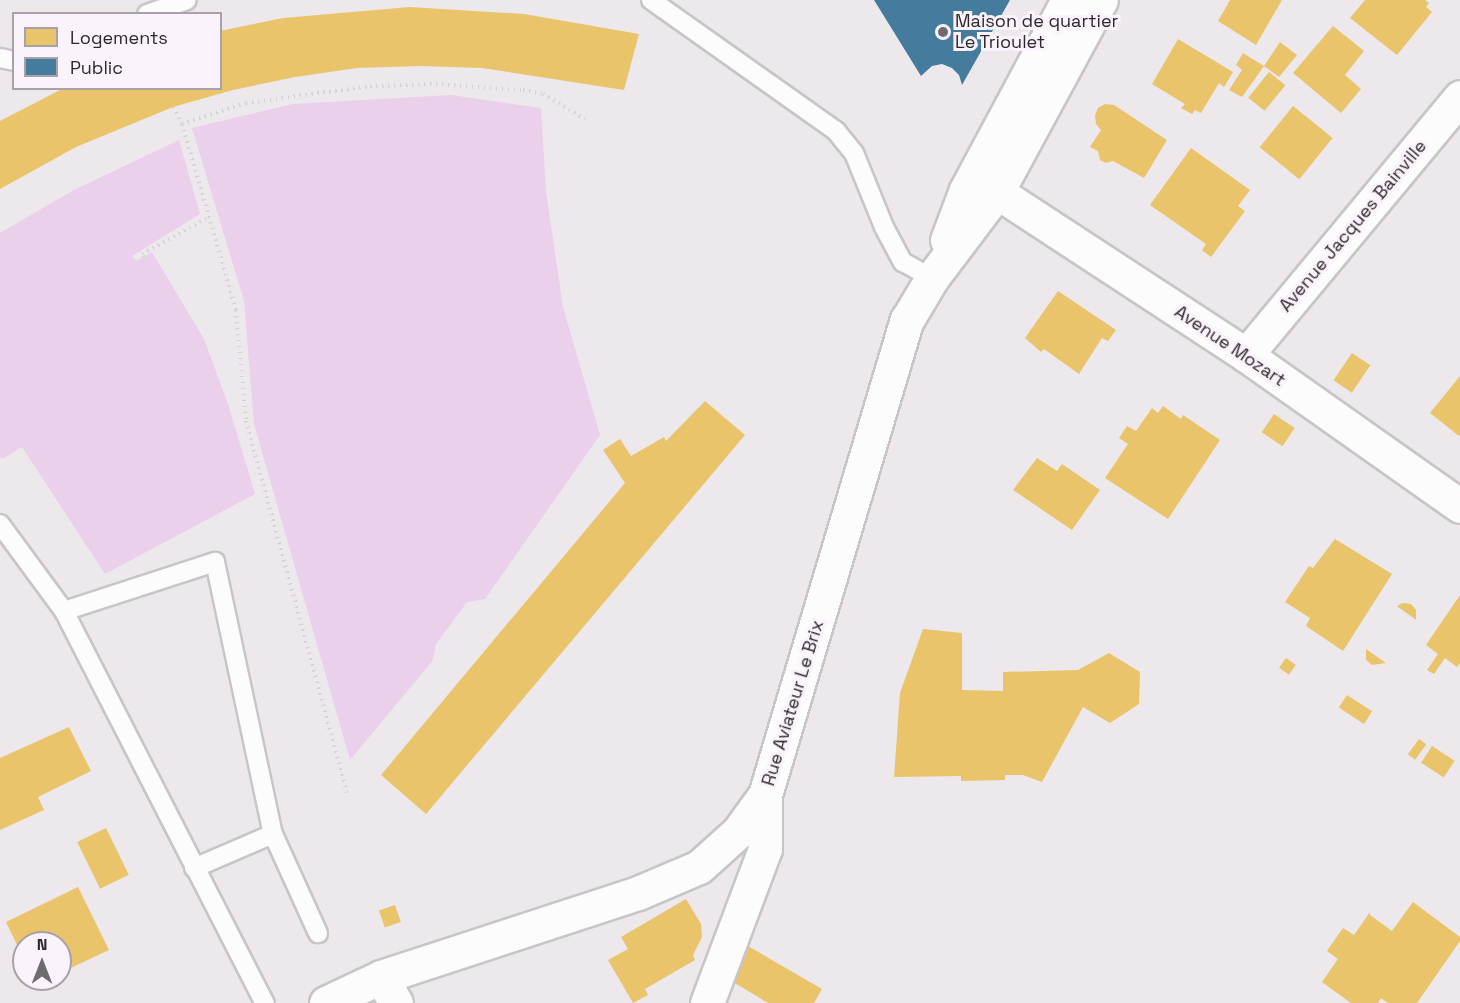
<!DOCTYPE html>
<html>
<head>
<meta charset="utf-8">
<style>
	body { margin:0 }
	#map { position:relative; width:1460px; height:1003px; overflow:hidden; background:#ece8ec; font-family:"Space Grotesk",sans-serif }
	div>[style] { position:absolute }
	.green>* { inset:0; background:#ead0ea }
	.homes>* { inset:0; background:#e9c46a; transform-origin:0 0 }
	.public>* { inset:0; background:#457b9d }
	.path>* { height:4px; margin-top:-2px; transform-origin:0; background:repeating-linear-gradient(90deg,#d5d4d5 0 1.5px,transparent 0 6px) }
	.roads { filter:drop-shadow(2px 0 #c8c5c8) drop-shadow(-2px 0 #c8c5c8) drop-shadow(0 2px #c8c5c8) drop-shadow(0 -2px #c8c5c8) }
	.service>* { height:18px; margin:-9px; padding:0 9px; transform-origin:9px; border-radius:9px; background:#fcfcfc }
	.minor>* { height:33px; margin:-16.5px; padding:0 16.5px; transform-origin:16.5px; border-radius:16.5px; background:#fcfcfc }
	.secondary>* { height:33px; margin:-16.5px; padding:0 16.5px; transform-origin:16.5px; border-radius:16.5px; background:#fcfcfc }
	.dots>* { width:16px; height:16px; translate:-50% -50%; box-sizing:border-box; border:3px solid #fbf3fb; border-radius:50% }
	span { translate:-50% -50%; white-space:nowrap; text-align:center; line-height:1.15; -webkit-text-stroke:6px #fbf3fb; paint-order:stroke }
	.poi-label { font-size:18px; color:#2a282a }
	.left { translate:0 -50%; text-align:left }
	.street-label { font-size:18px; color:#2a282a }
	.legend { position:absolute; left:12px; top:12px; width:210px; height:78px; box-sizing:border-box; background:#fbf3fb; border:2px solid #a7a2a7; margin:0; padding:8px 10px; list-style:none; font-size:18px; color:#2a282a }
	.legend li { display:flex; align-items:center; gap:12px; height:30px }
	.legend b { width:30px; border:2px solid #a7a2a7 }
	.north { position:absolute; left:12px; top:931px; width:60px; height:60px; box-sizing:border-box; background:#fbf3fb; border:2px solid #a7a2a7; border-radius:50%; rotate:0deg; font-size:16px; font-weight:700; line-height:24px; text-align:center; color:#2a282a }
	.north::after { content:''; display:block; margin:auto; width:21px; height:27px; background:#6e6b6e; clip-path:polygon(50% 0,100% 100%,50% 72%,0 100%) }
</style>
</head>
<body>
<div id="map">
	<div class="green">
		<div style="clip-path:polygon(451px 95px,541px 108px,546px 192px,563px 307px,600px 435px,485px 599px,467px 602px,436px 644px,433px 660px,350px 760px,254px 424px,244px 301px,192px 128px,293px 104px)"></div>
		<div style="clip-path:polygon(179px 140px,200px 214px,132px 256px,136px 261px,152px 252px,204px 339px,228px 404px,255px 494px,105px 574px,22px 447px,2px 459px,0 456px,0 233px,72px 191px)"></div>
	</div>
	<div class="homes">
		<div style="clip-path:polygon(1230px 0,1282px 0,1256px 45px,1218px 21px)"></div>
		<div style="clip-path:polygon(1365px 0,1425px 0,1429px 3px,1426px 7px,1432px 12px,1397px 55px,1350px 18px)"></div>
		<div style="clip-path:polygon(410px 7px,524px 14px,639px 34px,624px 90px,482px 68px,420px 66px,357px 68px,295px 77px,233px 90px,173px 107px,76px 147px,0 189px,0 121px,64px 88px,220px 88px,220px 31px,283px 18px)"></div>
		<div style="clip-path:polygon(1333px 26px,1364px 51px,1345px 75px,1361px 89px,1341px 113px,1293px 73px)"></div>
		<div style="clip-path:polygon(1178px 39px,1233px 72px,1224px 87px,1219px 83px,1201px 113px,1195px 110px,1192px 114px,1181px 108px,1185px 104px,1152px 84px)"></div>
		<div style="clip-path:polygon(1280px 42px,1297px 55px,1279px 77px,1264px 66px,1242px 97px,1229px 90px,1242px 70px,1236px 65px,1243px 53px,1264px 66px)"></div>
		<div style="left:1269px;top:72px;width:21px;height:33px;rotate:39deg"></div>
		<div style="clip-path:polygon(1105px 104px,1114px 105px,1167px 140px,1144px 178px,1113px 161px,1106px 163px,1100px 160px,1098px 151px,1090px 147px,1101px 130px,1096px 124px,1095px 115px,1098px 108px)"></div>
		<div style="left:1293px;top:106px;width:51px;height:53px;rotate:39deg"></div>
		<div style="clip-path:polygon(1191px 148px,1250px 190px,1238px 206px,1245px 211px,1211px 257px,1202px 250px,1206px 244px,1150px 205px)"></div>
		<div style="clip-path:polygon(1058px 291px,1116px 330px,1108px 341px,1102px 338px,1079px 374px,1044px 349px,1041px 352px,1025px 338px)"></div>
		<div style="left:1352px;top:353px;width:22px;height:33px;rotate:34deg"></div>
		<div style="clip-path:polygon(1460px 376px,1460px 434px,1459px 436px,1430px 413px)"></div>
		<div style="clip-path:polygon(705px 401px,745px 435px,426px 814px,381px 775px,625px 483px,603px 450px,620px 439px,631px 456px,664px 437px,666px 441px)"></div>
		<div style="clip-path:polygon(1163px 406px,1181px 419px,1183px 415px,1220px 440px,1168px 519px,1105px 478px,1128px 444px,1119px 438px,1127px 426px,1136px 431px,1152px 408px,1158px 413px)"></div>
		<div style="left:1274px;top:414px;width:25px;height:22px;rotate:34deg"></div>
		<div style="clip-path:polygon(1037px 458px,1057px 471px,1062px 464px,1100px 490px,1072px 530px,1013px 490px)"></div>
		<div style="clip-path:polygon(1335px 539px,1392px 574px,1343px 651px,1306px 626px,1310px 618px,1285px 602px,1309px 566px,1313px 568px)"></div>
		<div style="clip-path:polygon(1460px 595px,1460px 663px,1457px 667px,1445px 658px,1434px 674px,1427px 670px,1438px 654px,1426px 645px)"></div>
		<div style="clip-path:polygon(1403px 603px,1411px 604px,1416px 610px,1416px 620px,1397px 606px)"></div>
		<div style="clip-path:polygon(923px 629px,962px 633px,962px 690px,1003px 691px,1003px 672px,1078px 670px,1109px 653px,1140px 672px,1139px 704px,1110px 723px,1083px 707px,1042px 782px,1023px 775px,1005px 775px,1005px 780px,961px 781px,961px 776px,894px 777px,900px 693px)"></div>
		<div style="clip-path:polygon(1366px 649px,1386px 663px,1372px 665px,1366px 660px)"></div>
		<div style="left:1286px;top:658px;width:12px;height:12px;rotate:35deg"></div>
		<div style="left:1347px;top:695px;width:30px;height:15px;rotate:33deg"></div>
		<div style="clip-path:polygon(69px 727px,91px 771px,38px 797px,44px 810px,0 830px,0 758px)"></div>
		<div style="left:1419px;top:739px;width:9px;height:19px;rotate:36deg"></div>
		<div style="left:1432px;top:746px;width:27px;height:20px;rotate:33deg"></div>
		<div style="left:106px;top:828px;width:52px;height:32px;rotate:64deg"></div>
		<div style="clip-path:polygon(78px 887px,109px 950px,60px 973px,60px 943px,24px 943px,24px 959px,6px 922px)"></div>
		<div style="clip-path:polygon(686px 899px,701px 924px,702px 937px,693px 955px,695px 960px,645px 989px,648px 995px,633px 1003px,608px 960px,628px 949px,621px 937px)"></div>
		<div style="clip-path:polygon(1413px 902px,1460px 937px,1460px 941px,1417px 1003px,1388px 1003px,1381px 998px,1378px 1003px,1351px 1003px,1322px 982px,1338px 959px,1327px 951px,1343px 928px,1354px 935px,1370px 912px,1370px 915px,1392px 931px)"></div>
		<div style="left:395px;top:905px;width:18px;height:17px;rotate:71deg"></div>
		<div style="clip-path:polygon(748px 946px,822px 989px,814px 1003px,768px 1003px,733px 982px)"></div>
	</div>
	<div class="public">
		<div style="clip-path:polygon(874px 0,1010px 0,962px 85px,959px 75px,952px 68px,942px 64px,932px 66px,921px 76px)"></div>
	</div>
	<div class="path">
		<div style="left:173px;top:107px;width:19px;rotate:62deg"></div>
		<div style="left:182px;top:124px;width:194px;rotate:73.8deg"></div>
		<div style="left:236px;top:310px;width:111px;rotate:84.9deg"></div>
		<div style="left:246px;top:421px;width:385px;rotate:74.8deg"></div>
		<div style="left:182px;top:124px;width:67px;rotate:-18.2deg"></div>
		<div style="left:246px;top:103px;width:125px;rotate:-7.8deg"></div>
		<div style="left:370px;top:86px;width:60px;rotate:-1.9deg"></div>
		<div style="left:430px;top:84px;width:93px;rotate:3.7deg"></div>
		<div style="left:523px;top:90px;width:20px;rotate:11deg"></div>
		<div style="left:543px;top:94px;width:49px;rotate:30.8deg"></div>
		<div style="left:144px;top:257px;width:4px;rotate:-124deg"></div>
		<div style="left:142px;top:254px;width:77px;rotate:-28.9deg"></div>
	</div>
	<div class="roads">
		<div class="service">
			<div style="left:651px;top:0;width:227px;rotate:35.3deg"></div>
			<div style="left:836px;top:131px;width:28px;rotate:51deg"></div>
			<div style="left:854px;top:153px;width:80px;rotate:67.9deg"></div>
			<div style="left:884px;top:227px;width:40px;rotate:62deg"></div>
			<div style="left:903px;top:262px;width:33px;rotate:29deg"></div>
			<div style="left:147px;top:14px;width:42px;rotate:-19.3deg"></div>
			<div style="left:0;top:58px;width:14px;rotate:12deg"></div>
			<div style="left:0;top:524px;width:108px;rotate:53.7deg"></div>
			<div style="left:64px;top:611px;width:441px;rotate:62.9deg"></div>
			<div style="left:64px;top:611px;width:159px;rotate:-18deg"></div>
			<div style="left:215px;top:562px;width:278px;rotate:78deg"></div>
			<div style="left:273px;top:834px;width:109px;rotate:65.6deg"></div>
			<div style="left:194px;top:868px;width:86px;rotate:-23.3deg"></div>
		</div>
		<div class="minor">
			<div style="left:997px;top:192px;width:298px;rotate:33.2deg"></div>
			<div style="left:1246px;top:355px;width:262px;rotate:35.2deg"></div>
			<div style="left:1246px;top:355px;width:335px;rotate:-50.3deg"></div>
			<div style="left:381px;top:977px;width:30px;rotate:60deg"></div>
			<div style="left:707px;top:1003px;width:165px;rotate:-69.4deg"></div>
			<div style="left:765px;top:849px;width:54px;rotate:-90deg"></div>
		</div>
		<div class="secondary">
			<div style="left:947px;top:240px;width:53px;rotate:-69.2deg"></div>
			<div style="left:966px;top:190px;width:216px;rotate:-61.8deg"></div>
			<div style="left:326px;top:1003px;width:61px;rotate:-25.3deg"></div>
			<div style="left:381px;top:977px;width:270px;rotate:-18.1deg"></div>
			<div style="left:638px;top:893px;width:66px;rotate:-23.1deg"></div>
			<div style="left:699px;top:867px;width:52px;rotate:-41.9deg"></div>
			<div style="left:738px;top:832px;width:46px;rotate:-53.9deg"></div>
			<div style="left:765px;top:795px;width:496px;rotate:-73.4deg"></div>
			<div style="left:907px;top:320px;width:49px;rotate:-59.2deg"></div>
			<div style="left:932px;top:278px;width:108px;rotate:-52.9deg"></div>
			<div style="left:997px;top:192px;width:218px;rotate:-61.6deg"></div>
		</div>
	</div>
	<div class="dots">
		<div style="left:943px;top:32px;background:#6e6b6e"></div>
	</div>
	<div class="poi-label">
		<span class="left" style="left:955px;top:32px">Maison de quartier<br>Le Trioulet</span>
	</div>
	<div class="street-label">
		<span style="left:1353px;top:226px;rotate:-50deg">Avenue Jacques Bainville</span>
		<span style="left:1230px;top:346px;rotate:34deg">Avenue Mozart</span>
		<span style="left:793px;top:703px;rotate:-73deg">Rue Aviateur Le Brix</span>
	</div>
	<ul class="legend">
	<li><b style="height:16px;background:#e9c46a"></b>Logements</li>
	<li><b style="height:16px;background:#457b9d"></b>Public</li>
	</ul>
	<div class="north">N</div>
</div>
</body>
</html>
